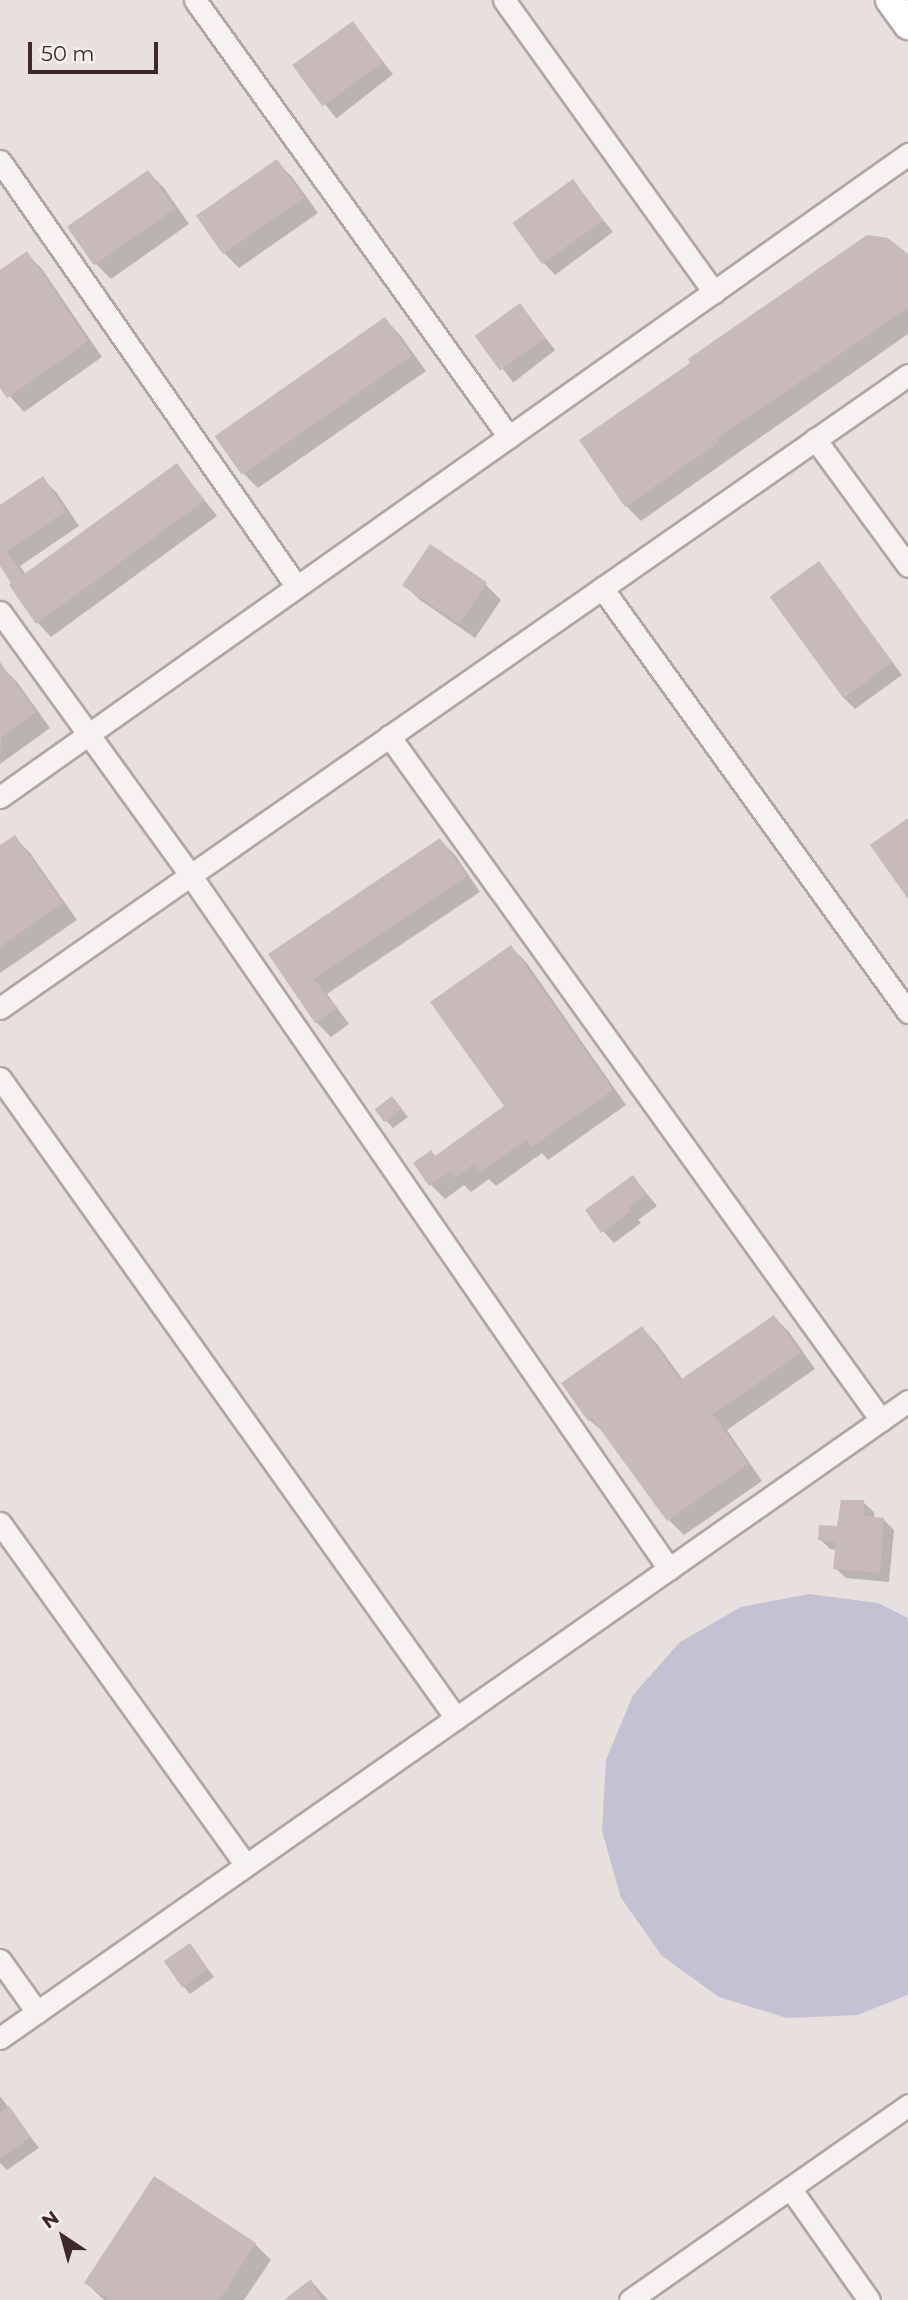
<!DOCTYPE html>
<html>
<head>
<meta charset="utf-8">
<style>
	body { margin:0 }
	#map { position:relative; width:908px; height:2300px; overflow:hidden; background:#e8e0df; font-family:Montserrat,sans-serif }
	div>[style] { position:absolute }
	.green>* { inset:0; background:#c3c1d2 }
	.shadow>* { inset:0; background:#0003; transform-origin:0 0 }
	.building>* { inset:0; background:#c8baba; transform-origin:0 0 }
	.roads { filter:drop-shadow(2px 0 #b2a5a4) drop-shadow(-2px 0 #b2a5a4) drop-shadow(0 2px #b2a5a4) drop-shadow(0 -2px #b2a5a4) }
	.street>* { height:21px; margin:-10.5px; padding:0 10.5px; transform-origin:10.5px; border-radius:10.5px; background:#f7f2f2 }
	.secondary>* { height:28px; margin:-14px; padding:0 14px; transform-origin:14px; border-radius:14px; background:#fff }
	span { translate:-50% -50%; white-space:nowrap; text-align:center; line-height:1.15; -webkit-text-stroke:6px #f6efef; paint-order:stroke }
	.north { position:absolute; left:28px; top:2202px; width:70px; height:70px; -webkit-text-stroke:5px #f6efef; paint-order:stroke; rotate:324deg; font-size:19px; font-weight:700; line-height:28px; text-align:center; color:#3f2928 }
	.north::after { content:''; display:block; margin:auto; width:24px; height:32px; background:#3f2928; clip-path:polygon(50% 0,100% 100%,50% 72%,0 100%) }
	.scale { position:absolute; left:28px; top:42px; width:130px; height:32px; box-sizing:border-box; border:4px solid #3f2928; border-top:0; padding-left:9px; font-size:21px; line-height:24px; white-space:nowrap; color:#3f2928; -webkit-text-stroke:5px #f6efef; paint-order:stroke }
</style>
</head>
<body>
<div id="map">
	<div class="green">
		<div style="clip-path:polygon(809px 1594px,878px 1603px,908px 1618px,908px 1995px,857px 2015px,787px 2018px,719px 1997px,662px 1956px,621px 1898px,602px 1831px,606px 1760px,633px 1695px,680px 1642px,741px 1607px)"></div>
	</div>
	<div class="shadow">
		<div style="left:353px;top:23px;width:65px;height:72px;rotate:52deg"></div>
		<div style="clip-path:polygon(277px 162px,292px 177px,318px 213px,239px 268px,224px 253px)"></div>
		<div style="clip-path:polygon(148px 172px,164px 188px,189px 224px,111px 279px,96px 264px)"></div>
		<div style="clip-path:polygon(573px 182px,613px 232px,555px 275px,544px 263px)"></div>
		<div style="clip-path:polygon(26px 253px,42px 269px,102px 357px,24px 412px,0 385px,0 272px)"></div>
		<div style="clip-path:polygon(908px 257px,908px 334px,641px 521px,626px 506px)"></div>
		<div style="left:520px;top:305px;width:57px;height:53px;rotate:52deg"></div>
		<div style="clip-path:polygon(385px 319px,400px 335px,426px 371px,258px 488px,243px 473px)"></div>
		<div style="clip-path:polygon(177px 465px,217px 516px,51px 637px,37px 622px,0 564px,0 536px,43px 479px,57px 493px,79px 526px,20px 566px,26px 575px)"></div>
		<div style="clip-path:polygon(819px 563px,902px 675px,855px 709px,844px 698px)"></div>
		<div style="clip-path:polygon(485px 584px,501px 600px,475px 638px,420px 600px,404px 585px)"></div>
		<div style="clip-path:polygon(1px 666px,17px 682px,50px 728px,0 764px)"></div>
		<div style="clip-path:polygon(14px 837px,30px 853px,77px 920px,0 973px,0 847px)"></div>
		<div style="clip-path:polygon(440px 840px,455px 855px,480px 892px,327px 994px,349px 1024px,331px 1037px,316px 1022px,270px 955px)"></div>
		<div style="clip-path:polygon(511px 947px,526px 962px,626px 1105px,548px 1160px,542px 1153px,496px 1186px,489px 1179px,471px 1192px,464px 1185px,445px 1199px,431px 1185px,436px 1157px,506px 1106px)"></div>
		<div style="clip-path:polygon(399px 1106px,408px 1117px,393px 1128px,376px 1110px)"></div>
		<div style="clip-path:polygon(633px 1177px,657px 1206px,638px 1220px,641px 1223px,614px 1243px,603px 1231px)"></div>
		<div style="clip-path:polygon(774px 1317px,789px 1332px,815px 1369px,727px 1430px,762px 1481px,684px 1535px,669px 1520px,606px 1434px,589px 1420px,642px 1328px,657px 1344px,683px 1380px)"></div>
		<div style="clip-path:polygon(863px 1502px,874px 1512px,874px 1519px,883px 1519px,894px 1530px,889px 1582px,846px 1578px,835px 1568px,837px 1550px,830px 1549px,820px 1539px,839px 1528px)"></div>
		<div style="clip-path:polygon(190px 1945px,214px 1977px,190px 1994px,183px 1986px)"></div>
		<div style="clip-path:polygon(0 2096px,39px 2148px,7px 2170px,0 2163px)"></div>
		<div style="clip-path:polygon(155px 2178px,255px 2244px,271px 2260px,244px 2300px,104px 2300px,86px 2283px)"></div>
		<div style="clip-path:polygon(311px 2281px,328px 2300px,287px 2300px)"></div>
	</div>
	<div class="building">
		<div style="left:353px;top:21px;width:51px;height:75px;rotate:54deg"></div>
		<div style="left:277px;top:159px;width:47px;height:99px;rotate:55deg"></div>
		<div style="left:148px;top:170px;width:47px;height:99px;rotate:55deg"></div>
		<div style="left:573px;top:179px;width:51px;height:75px;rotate:54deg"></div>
		<div style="clip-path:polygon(867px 235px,888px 238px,908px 254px,908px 308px,716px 439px,719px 442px,625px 507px,579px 440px,690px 363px,688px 359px)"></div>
		<div style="clip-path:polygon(27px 251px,88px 341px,7px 398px,0 388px,0 270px)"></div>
		<div style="left:520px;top:303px;width:43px;height:56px;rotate:54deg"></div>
		<div style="left:385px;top:317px;width:47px;height:208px;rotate:55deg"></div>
		<div style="clip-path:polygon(177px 463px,204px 501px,36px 624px,9px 585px,11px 583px,0 566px,0 505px,43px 476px,66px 511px,7px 551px,23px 575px)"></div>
		<div style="left:430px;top:544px;width:69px;height:50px;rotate:34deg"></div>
		<div style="left:819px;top:561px;width:125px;height:61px;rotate:54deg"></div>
		<div style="clip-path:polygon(0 662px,36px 712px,0 738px)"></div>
		<div style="clip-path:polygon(908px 818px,908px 899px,870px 845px)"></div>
		<div style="clip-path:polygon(15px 835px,63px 903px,0 947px,0 845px)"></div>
		<div style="clip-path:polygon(440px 838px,467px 876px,314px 979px,336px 1008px,315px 1023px,268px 954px)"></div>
		<div style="clip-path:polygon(511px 945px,613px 1090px,532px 1147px,527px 1139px,480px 1172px,474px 1164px,455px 1178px,450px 1171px,429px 1186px,413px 1163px,431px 1150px,435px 1156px,504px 1106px,430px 1002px)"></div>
		<div style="left:392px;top:1096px;width:16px;height:22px;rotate:52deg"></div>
		<div style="clip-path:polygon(633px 1175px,647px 1194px,628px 1207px,631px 1211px,601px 1233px,585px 1210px)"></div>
		<div style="clip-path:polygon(774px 1315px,801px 1353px,713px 1414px,748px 1464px,667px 1521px,592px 1418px,588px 1421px,561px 1383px,642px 1326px,680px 1380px)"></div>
		<div style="clip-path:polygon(841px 1500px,864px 1500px,864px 1516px,884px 1518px,880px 1573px,833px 1569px,836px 1542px,818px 1540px,819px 1525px,837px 1526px)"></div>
		<div style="left:190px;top:1943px;width:32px;height:32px;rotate:55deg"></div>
		<div style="clip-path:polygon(9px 2106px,31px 2137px,0 2159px,0 2113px)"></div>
		<div style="clip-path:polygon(154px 2176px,256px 2243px,219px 2300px,110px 2300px,84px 2283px)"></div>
		<div style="clip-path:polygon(311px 2279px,321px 2300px,284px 2300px)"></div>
	</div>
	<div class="roads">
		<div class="street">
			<div style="left:195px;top:0;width:538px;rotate:54.3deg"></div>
			<div style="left:504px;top:0;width:360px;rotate:54.3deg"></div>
			<div style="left:0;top:161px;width:519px;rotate:55.12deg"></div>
			<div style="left:815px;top:439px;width:157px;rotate:53.8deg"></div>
			<div style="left:602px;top:588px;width:523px;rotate:54.18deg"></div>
			<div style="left:0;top:612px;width:326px;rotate:54.1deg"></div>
			<div style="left:191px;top:876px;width:842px;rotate:55.4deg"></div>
			<div style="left:389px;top:736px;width:843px;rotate:54.27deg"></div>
			<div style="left:0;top:797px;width:1113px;rotate:-35.3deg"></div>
			<div style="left:0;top:1008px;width:1107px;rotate:-34.88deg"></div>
			<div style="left:0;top:1078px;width:786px;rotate:54.53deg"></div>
			<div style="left:0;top:1523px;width:421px;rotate:54.3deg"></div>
			<div style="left:0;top:1960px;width:64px;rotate:54.6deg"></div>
			<div style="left:0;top:2038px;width:1109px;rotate:-35.05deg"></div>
			<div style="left:790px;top:2188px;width:137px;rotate:54.8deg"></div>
			<div style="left:630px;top:2300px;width:340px;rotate:-35deg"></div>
		</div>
		<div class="secondary">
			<div style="left:890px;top:0;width:31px;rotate:54deg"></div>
		</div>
	</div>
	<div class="north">N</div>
	<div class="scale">50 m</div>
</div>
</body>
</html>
